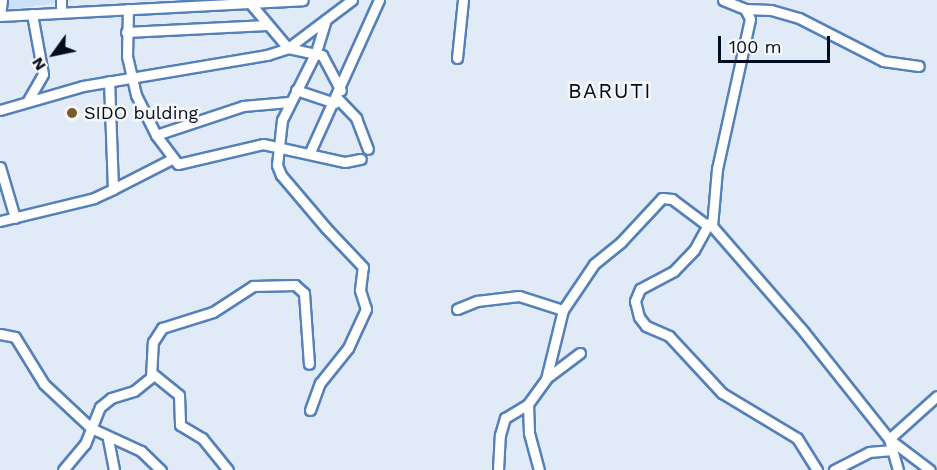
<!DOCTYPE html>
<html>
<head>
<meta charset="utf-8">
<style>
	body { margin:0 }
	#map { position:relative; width:937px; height:470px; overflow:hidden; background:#e1ebf7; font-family:"Work Sans",sans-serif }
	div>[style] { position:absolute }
	.built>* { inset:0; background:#cbe0fb }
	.roads { filter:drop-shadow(2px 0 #5580b8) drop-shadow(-2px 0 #5580b8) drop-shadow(0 2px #5580b8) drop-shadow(0 -2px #5580b8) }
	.minor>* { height:9px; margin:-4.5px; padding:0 4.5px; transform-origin:4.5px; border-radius:4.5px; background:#fff }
	.dots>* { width:16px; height:16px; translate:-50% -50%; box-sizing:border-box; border:3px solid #f7f7f7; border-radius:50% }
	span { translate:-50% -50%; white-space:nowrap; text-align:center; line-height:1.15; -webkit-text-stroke:5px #f7f7f7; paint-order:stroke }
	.poi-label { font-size:18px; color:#000c20 }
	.left { translate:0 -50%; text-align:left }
	.quarter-label { font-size:21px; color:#000c20; letter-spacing:1.5px }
	.north { position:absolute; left:24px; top:24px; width:60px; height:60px; -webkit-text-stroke:4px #f7f7f7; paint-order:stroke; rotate:237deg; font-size:16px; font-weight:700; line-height:24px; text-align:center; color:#000c20 }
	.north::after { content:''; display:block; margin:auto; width:21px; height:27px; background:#000c20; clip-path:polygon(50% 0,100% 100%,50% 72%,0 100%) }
	.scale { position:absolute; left:718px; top:36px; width:112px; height:27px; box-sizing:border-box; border:3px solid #000c20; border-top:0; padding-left:8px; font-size:18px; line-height:21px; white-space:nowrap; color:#000c20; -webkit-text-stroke:4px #f7f7f7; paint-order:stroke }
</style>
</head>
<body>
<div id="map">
	<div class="built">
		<div style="clip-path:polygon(0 0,75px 0,14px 9px,0 5px)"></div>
	</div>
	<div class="roads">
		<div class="minor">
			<div style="left:723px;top:0;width:24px;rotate:22deg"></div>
			<div style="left:745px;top:9px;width:26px;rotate:2deg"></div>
			<div style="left:771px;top:10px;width:29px;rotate:16deg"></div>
			<div style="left:799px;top:18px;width:94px;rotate:27.1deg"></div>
			<div style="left:883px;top:61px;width:36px;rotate:8deg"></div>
			<div style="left:250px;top:3px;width:59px;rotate:49.8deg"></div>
			<div style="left:288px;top:48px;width:35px;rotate:12deg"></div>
			<div style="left:322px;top:55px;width:40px;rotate:62deg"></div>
			<div style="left:128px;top:9px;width:47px;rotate:91.2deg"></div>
			<div style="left:127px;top:56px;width:40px;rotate:77deg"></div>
			<div style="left:136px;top:95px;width:45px;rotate:63.4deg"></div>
			<div style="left:156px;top:135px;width:36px;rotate:53deg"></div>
			<div style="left:178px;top:164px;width:87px;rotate:-13.2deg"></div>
			<div style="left:263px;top:144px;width:84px;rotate:12.4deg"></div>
			<div style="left:345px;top:162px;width:16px;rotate:-11deg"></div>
			<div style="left:745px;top:9px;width:11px;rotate:63deg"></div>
			<div style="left:750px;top:19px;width:154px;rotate:102.4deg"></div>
			<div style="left:717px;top:169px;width:57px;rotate:95deg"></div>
			<div style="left:712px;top:226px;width:140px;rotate:49deg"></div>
			<div style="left:804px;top:332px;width:137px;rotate:51.5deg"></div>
			<div style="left:889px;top:439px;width:51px;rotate:37.1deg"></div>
			<div style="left:61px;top:12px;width:12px;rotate:-90deg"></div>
			<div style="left:0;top:16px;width:303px;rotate:-3deg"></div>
			<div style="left:0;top:16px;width:16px;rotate:-83deg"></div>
			<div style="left:126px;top:32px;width:141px;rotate:-2.8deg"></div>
			<div style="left:457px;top:58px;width:58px;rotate:-84.1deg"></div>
			<div style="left:296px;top:90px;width:41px;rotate:18.4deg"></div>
			<div style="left:337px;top:98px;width:28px;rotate:46deg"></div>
			<div style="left:356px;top:118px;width:33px;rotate:69deg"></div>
			<div style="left:27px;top:102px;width:32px;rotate:-60deg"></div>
			<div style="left:43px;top:74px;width:61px;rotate:-100.4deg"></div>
			<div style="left:0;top:110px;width:86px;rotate:-16.1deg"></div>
			<div style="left:83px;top:86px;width:187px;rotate:-9.6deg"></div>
			<div style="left:267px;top:55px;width:22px;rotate:-18deg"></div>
			<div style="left:288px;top:48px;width:80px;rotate:-36.9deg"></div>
			<div style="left:156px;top:135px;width:92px;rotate:-18.4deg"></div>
			<div style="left:243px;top:106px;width:46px;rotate:-5deg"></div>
			<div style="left:310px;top:152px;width:167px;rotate:-65.6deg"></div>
			<div style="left:0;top:167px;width:53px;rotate:73.6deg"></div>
			<div style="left:113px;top:189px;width:66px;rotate:-27deg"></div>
			<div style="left:0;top:221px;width:97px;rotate:-13.7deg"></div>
			<div style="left:94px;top:198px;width:21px;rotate:-25deg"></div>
			<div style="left:113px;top:189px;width:108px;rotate:-92.1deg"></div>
			<div style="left:709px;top:223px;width:31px;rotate:119deg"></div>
			<div style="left:694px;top:250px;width:29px;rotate:134deg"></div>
			<div style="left:674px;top:271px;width:38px;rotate:152deg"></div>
			<div style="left:640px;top:289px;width:13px;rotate:113deg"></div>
			<div style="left:635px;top:301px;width:16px;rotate:76deg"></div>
			<div style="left:639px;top:317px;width:11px;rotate:52deg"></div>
			<div style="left:646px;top:326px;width:25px;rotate:23deg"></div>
			<div style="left:669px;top:336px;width:78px;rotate:47.1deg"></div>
			<div style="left:722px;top:393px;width:87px;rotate:31deg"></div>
			<div style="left:797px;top:438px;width:38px;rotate:58deg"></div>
			<div style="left:457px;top:309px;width:22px;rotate:-22deg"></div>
			<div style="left:477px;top:301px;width:42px;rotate:-6.8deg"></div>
			<div style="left:519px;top:296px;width:46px;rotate:17.7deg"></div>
			<div style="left:0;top:334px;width:15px;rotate:11deg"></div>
			<div style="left:15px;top:337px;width:55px;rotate:58.3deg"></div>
			<div style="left:44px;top:384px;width:64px;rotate:43.1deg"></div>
			<div style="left:91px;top:428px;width:55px;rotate:24.7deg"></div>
			<div style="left:141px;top:451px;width:28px;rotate:44deg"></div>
			<div style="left:153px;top:374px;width:33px;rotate:39deg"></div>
			<div style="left:179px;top:395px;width:30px;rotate:88deg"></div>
			<div style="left:180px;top:425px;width:26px;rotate:31deg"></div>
			<div style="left:202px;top:438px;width:41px;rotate:50.9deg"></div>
			<div style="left:548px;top:377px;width:40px;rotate:-37deg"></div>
			<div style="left:528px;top:404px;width:29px;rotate:88deg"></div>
			<div style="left:529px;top:433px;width:38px;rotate:75deg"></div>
			<div style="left:310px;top:410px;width:29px;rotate:-70deg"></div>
			<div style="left:320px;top:383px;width:45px;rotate:-51.3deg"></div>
			<div style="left:348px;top:348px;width:43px;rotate:-65.2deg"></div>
			<div style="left:366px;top:309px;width:20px;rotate:-108deg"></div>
			<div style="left:360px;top:290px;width:23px;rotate:-83deg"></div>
			<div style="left:363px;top:267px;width:54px;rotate:-133.5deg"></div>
			<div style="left:326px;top:228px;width:70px;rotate:-130.3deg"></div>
			<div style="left:281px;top:175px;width:11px;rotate:-112deg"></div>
			<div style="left:277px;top:165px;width:45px;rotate:-83.7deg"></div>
			<div style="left:282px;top:120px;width:76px;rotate:-63.4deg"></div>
			<div style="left:316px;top:52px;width:34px;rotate:-73deg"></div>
			<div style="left:108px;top:439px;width:32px;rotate:79deg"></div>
			<div style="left:63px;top:470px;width:34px;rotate:-50deg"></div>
			<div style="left:85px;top:444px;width:40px;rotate:-68deg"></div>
			<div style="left:100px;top:407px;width:14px;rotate:-39deg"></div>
			<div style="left:111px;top:398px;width:24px;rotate:-17deg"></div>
			<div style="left:134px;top:391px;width:22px;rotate:-39deg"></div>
			<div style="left:151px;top:377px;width:35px;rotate:-87deg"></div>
			<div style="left:153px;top:342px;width:17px;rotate:-57deg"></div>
			<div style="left:162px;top:328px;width:53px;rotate:-17.4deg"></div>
			<div style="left:213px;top:312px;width:48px;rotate:-33deg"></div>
			<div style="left:253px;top:286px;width:42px;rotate:-1.4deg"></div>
			<div style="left:295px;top:285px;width:12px;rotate:42deg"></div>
			<div style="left:304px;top:293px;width:71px;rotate:86deg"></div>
			<div style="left:498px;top:470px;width:35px;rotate:-87deg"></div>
			<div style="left:500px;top:435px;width:18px;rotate:-74deg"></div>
			<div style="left:505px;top:418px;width:27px;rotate:-31deg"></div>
			<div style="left:528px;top:404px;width:31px;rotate:-54deg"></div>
			<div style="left:546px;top:379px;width:71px;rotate:-76.2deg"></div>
			<div style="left:563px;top:310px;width:55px;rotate:-56deg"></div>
			<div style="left:594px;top:264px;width:35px;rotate:-39deg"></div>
			<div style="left:621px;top:242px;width:60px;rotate:-47deg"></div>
			<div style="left:662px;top:198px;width:10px;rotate:6deg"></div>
			<div style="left:672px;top:199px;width:45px;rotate:36.9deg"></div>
			<div style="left:834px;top:470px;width:39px;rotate:-27deg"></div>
			<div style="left:869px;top:452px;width:23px;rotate:-5deg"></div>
			<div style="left:898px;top:470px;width:32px;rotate:-106deg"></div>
			<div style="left:889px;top:439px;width:64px;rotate:-41.9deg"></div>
		</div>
	</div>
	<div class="dots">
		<div style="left:72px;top:113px;background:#795b2f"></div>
	</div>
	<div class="poi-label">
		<span class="left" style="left:84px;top:113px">SIDO bulding</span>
	</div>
	<div class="quarter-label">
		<span style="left:610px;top:91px">BARUTI</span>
	</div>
	<div class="north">N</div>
	<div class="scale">100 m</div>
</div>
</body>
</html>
